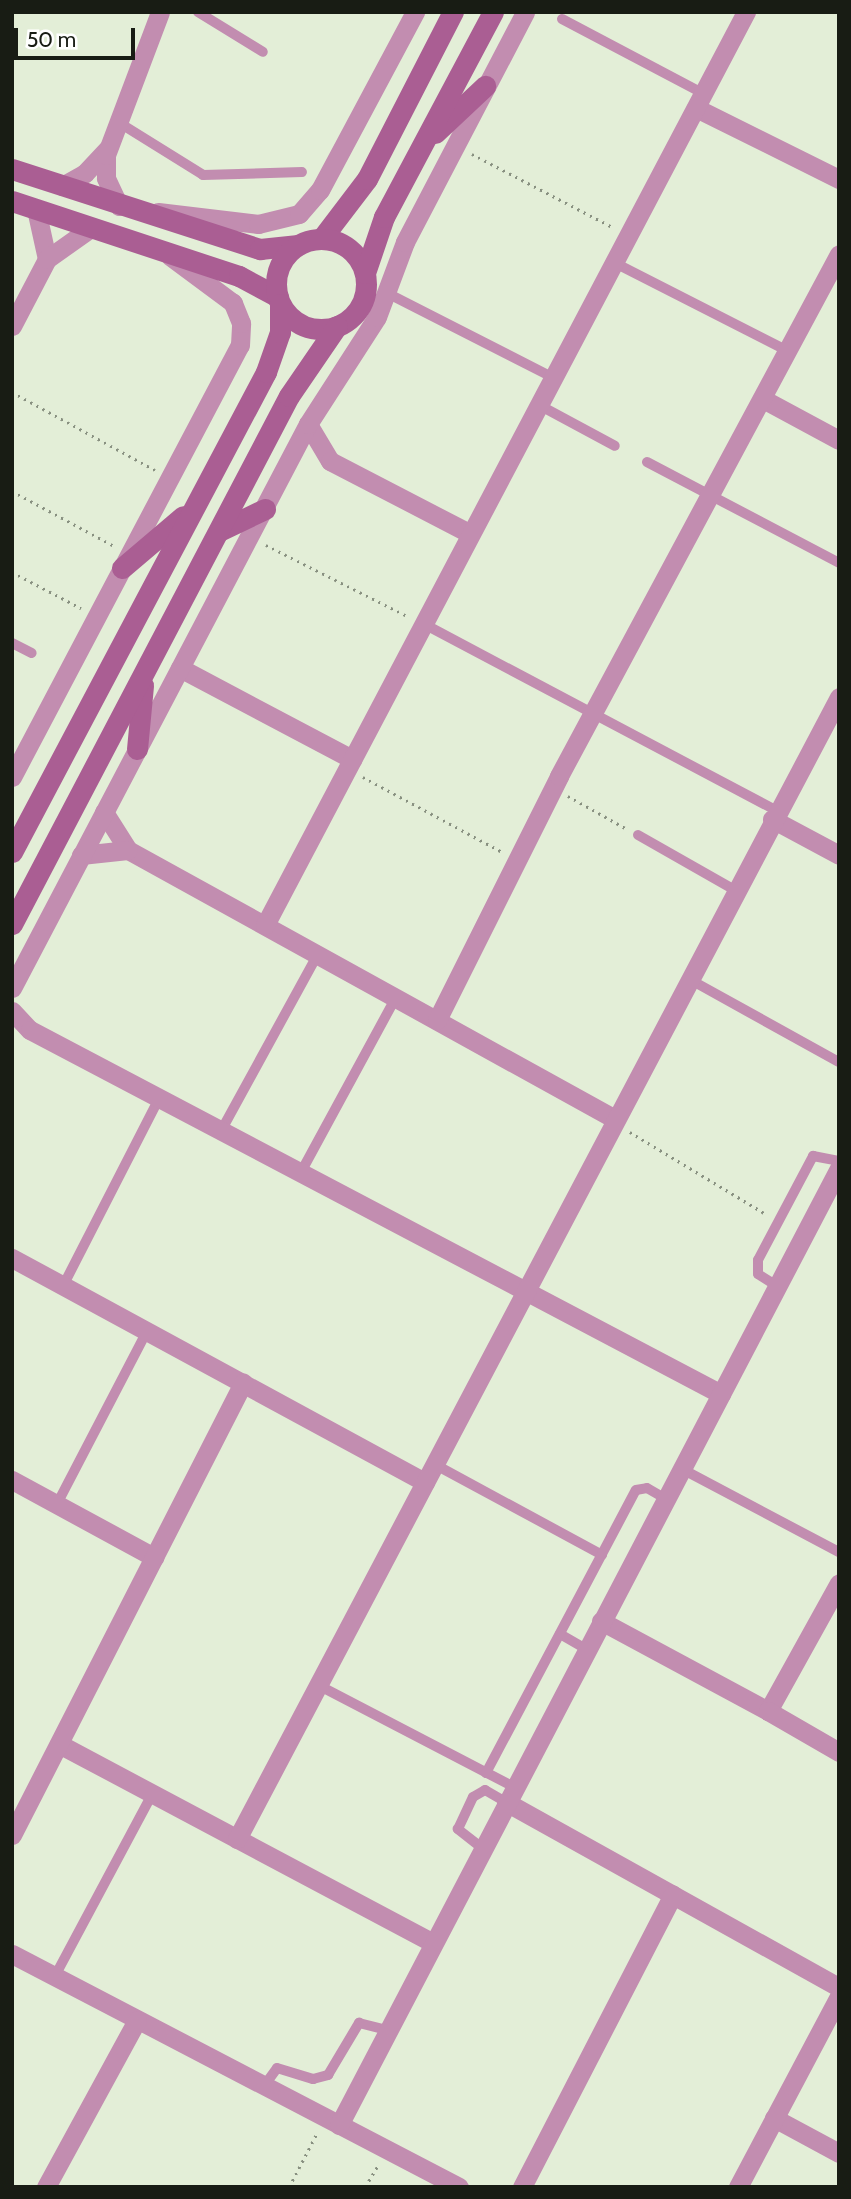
<!DOCTYPE html>
<html>
<head>
<meta charset="utf-8">
<style>
	body { margin:0 }
	#map { position:relative; width:851px; height:2199px; overflow:hidden; background:#e3eed7; font-family:Cabin,sans-serif }
	div>[style] { position:absolute }
	.path>* { height:2.5px; margin-top:-1.25px; transform-origin:0; background:repeating-linear-gradient(90deg,#889080 0 2px,transparent 0 7px) }
	.lane>* { height:10px; margin:-5px; padding:0 5px; transform-origin:5px; border-radius:5px; background:#c28db0 }
	.street>* { height:19px; margin:-9.5px; padding:0 9.5px; transform-origin:9.5px; border-radius:9.5px; background:#c28db0 }
	.secondary>* { height:21px; margin:-10.5px; padding:0 10.5px; transform-origin:10.5px; border-radius:10.5px; background:#aa5e93 }
	.secondary>.ring { margin:-10.5px; padding:0; box-sizing:content-box; background:none; border:21px solid #aa5e93; border-radius:50% }
	span { translate:-50% -50%; white-space:nowrap; text-align:center; line-height:1.15; -webkit-text-stroke:5px #fff; paint-order:stroke }
	.frame { position:absolute; inset:0; border:14px solid #181c14; pointer-events:none }
	.scale { position:absolute; left:14px; top:28px; width:121px; height:32px; box-sizing:border-box; border:4px solid #181c14; border-top:0; padding-left:9px; font-size:21px; line-height:24px; white-space:nowrap; color:#181c14; -webkit-text-stroke:5px #fff; paint-order:stroke }
</style>
</head>
<body>
<div id="map">
	<div class="path">
		<div style="left:472px;top:154px;width:158px;rotate:27.5deg"></div>
		<div style="left:12px;top:392px;width:163px;rotate:28.6deg"></div>
		<div style="left:12px;top:491px;width:116px;rotate:28.3deg"></div>
		<div style="left:266px;top:545px;width:158px;rotate:26.7deg"></div>
		<div style="left:12px;top:572px;width:78px;rotate:27.6deg"></div>
		<div style="left:363px;top:777px;width:158px;rotate:28.3deg"></div>
		<div style="left:568px;top:796px;width:68px;rotate:29.2deg"></div>
		<div style="left:630px;top:1132px;width:159px;rotate:31.1deg"></div>
		<div style="left:289px;top:2187px;width:61px;rotate:-62.6deg"></div>
		<div style="left:365px;top:2187px;width:26px;rotate:-59deg"></div>
	</div>
	<div class="lane">
		<div style="left:198px;top:12px;width:76px;rotate:31.6deg"></div>
		<div style="left:562px;top:19px;width:161px;rotate:27.8deg"></div>
		<div style="left:118px;top:122px;width:100px;rotate:31.9deg"></div>
		<div style="left:203px;top:175px;width:99px;rotate:-1.7deg"></div>
		<div style="left:615px;top:263px;width:194px;rotate:27deg"></div>
		<div style="left:387px;top:293px;width:187px;rotate:27deg"></div>
		<div style="left:539px;top:405px;width:86px;rotate:28.3deg"></div>
		<div style="left:647px;top:462px;width:217px;rotate:27.7deg"></div>
		<div style="left:424px;top:624px;width:399px;rotate:27.9deg"></div>
		<div style="left:12px;top:643px;width:22px;rotate:27deg"></div>
		<div style="left:638px;top:835px;width:112px;rotate:29.6deg"></div>
		<div style="left:689px;top:979px;width:171px;rotate:29deg"></div>
		<div style="left:221px;top:1131px;width:202px;rotate:-61.3deg"></div>
		<div style="left:300px;top:1174px;width:201px;rotate:-61.5deg"></div>
		<div style="left:63px;top:1286px;width:211px;rotate:-62.9deg"></div>
		<div style="left:777px;top:1286px;width:22px;rotate:-148deg"></div>
		<div style="left:758px;top:1274px;width:14px;rotate:-90deg"></div>
		<div style="left:758px;top:1260px;width:118px;rotate:-62.1deg"></div>
		<div style="left:813px;top:1156px;width:26px;rotate:11deg"></div>
		<div style="left:434px;top:1464px;width:191px;rotate:28.4deg"></div>
		<div style="left:682px;top:1469px;width:178px;rotate:27.9deg"></div>
		<div style="left:57px;top:1504px;width:195px;rotate:-62.5deg"></div>
		<div style="left:560px;top:1634px;width:30px;rotate:30deg"></div>
		<div style="left:318px;top:1685px;width:221px;rotate:27.5deg"></div>
		<div style="left:486px;top:1773px;width:320px;rotate:-62.1deg"></div>
		<div style="left:636px;top:1490px;width:11px;rotate:-10deg"></div>
		<div style="left:647px;top:1488px;width:22px;rotate:30deg"></div>
		<div style="left:482px;top:1848px;width:31px;rotate:-142deg"></div>
		<div style="left:458px;top:1829px;width:35px;rotate:-65deg"></div>
		<div style="left:473px;top:1797px;width:14px;rotate:-30deg"></div>
		<div style="left:485px;top:1790px;width:24px;rotate:30deg"></div>
		<div style="left:55px;top:1976px;width:206px;rotate:-61.9deg"></div>
		<div style="left:264px;top:2086px;width:22px;rotate:-54deg"></div>
		<div style="left:277px;top:2068px;width:38px;rotate:17deg"></div>
		<div style="left:313px;top:2079px;width:16px;rotate:-15deg"></div>
		<div style="left:328px;top:2075px;width:61px;rotate:-59.2deg"></div>
		<div style="left:359px;top:2023px;width:29px;rotate:14deg"></div>
	</div>
	<div class="street">
		<div style="left:696px;top:108px;width:160px;rotate:26.4deg"></div>
		<div style="left:62px;top:186px;width:26px;rotate:-29deg"></div>
		<div style="left:85px;top:173px;width:33px;rotate:-47deg"></div>
		<div style="left:119px;top:206px;width:31px;rotate:-115deg"></div>
		<div style="left:106px;top:178px;width:23px;rotate:-90deg"></div>
		<div style="left:106px;top:155px;width:153px;rotate:-69.3deg"></div>
		<div style="left:36px;top:209px;width:51px;rotate:77.6deg"></div>
		<div style="left:158px;top:212px;width:101px;rotate:6.8deg"></div>
		<div style="left:258px;top:224px;width:42px;rotate:-13.7deg"></div>
		<div style="left:299px;top:214px;width:32px;rotate:-49deg"></div>
		<div style="left:320px;top:190px;width:202px;rotate:-61.9deg"></div>
		<div style="left:12px;top:326px;width:76px;rotate:-62.4deg"></div>
		<div style="left:47px;top:259px;width:55px;rotate:-35.4deg"></div>
		<div style="left:763px;top:399px;width:86px;rotate:28.3deg"></div>
		<div style="left:308px;top:424px;width:43px;rotate:59.3deg"></div>
		<div style="left:330px;top:461px;width:157px;rotate:27.4deg"></div>
		<div style="left:180px;top:668px;width:195px;rotate:27.9deg"></div>
		<div style="left:12px;top:777px;width:488px;rotate:-62.2deg"></div>
		<div style="left:240px;top:345px;width:22px;rotate:-87deg"></div>
		<div style="left:241px;top:323px;width:22px;rotate:-112deg"></div>
		<div style="left:233px;top:303px;width:79px;rotate:-143.3deg"></div>
		<div style="left:104px;top:812px;width:45px;rotate:57.7deg"></div>
		<div style="left:128px;top:850px;width:554px;rotate:28.92deg"></div>
		<div style="left:772px;top:819px;width:76px;rotate:28.2deg"></div>
		<div style="left:81px;top:855px;width:47px;rotate:-6.1deg"></div>
		<div style="left:265px;top:925px;width:1032px;rotate:-62.22deg"></div>
		<div style="left:12px;top:988px;width:637px;rotate:-62.31deg"></div>
		<div style="left:308px;top:424px;width:127px;rotate:-57.2deg"></div>
		<div style="left:377px;top:317px;width:80px;rotate:-69.5deg"></div>
		<div style="left:405px;top:242px;width:259px;rotate:-62.4deg"></div>
		<div style="left:12px;top:1011px;width:26px;rotate:47deg"></div>
		<div style="left:30px;top:1030px;width:781px;rotate:27.78deg"></div>
		<div style="left:437px;top:1020px;width:273px;rotate:-63.4deg"></div>
		<div style="left:559px;top:776px;width:592px;rotate:-61.79deg"></div>
		<div style="left:12px;top:1258px;width:470px;rotate:28.5deg"></div>
		<div style="left:12px;top:1480px;width:162px;rotate:28.5deg"></div>
		<div style="left:601px;top:1621px;width:190px;rotate:28.3deg"></div>
		<div style="left:768px;top:1711px;width:146px;rotate:-61deg"></div>
		<div style="left:768px;top:1711px;width:82px;rotate:30deg"></div>
		<div style="left:59px;top:1744px;width:422px;rotate:28deg"></div>
		<div style="left:506px;top:1802px;width:381px;rotate:29.1deg"></div>
		<div style="left:12px;top:1835px;width:508px;rotate:-62.93deg"></div>
		<div style="left:237px;top:1839px;width:1291px;rotate:-62.2deg"></div>
		<div style="left:12px;top:1954px;width:504px;rotate:27.53deg"></div>
		<div style="left:774px;top:2118px;width:74px;rotate:28.3deg"></div>
		<div style="left:339px;top:2125px;width:1080px;rotate:-62.41deg"></div>
		<div style="left:46px;top:2187px;width:190px;rotate:-61.4deg"></div>
		<div style="left:522px;top:2187px;width:329px;rotate:-62.7deg"></div>
		<div style="left:738px;top:2187px;width:216px;rotate:-62.1deg"></div>
	</div>
	<div class="secondary">
		<div style="left:435px;top:133px;width:69px;rotate:-43.2deg"></div>
		<div style="left:12px;top:169px;width:261px;rotate:17.9deg"></div>
		<div style="left:260px;top:249px;width:36px;rotate:-6deg"></div>
		<div style="left:12px;top:201px;width:239px;rotate:18.3deg"></div>
		<div style="left:239px;top:276px;width:44px;rotate:28.3deg"></div>
		<div style="left:322px;top:238px;width:74px;rotate:-52.7deg"></div>
		<div style="left:367px;top:179px;width:188px;rotate:-62.8deg"></div>
		<div class="ring" style="left:276px;top:239px;width:69px;height:69px"></div>
		<div style="left:365px;top:273px;width:59px;rotate:-71.3deg"></div>
		<div style="left:384px;top:217px;width:232px;rotate:-62deg"></div>
		<div style="left:219px;top:531px;width:51px;rotate:-25.6deg"></div>
		<div style="left:122px;top:568px;width:80px;rotate:-40.4deg"></div>
		<div style="left:137px;top:749px;width:64px;rotate:-84.6deg"></div>
		<div style="left:12px;top:852px;width:543px;rotate:-62.11deg"></div>
		<div style="left:266px;top:372px;width:42px;rotate:-70.7deg"></div>
		<div style="left:280px;top:332px;width:28px;rotate:-90deg"></div>
		<div style="left:12px;top:924px;width:596px;rotate:-62.32deg"></div>
		<div style="left:289px;top:396px;width:85px;rotate:-55.6deg"></div>
	</div>
	<div class="frame"></div>
	<div class="scale">50 m</div>
</div>
</body>
</html>
